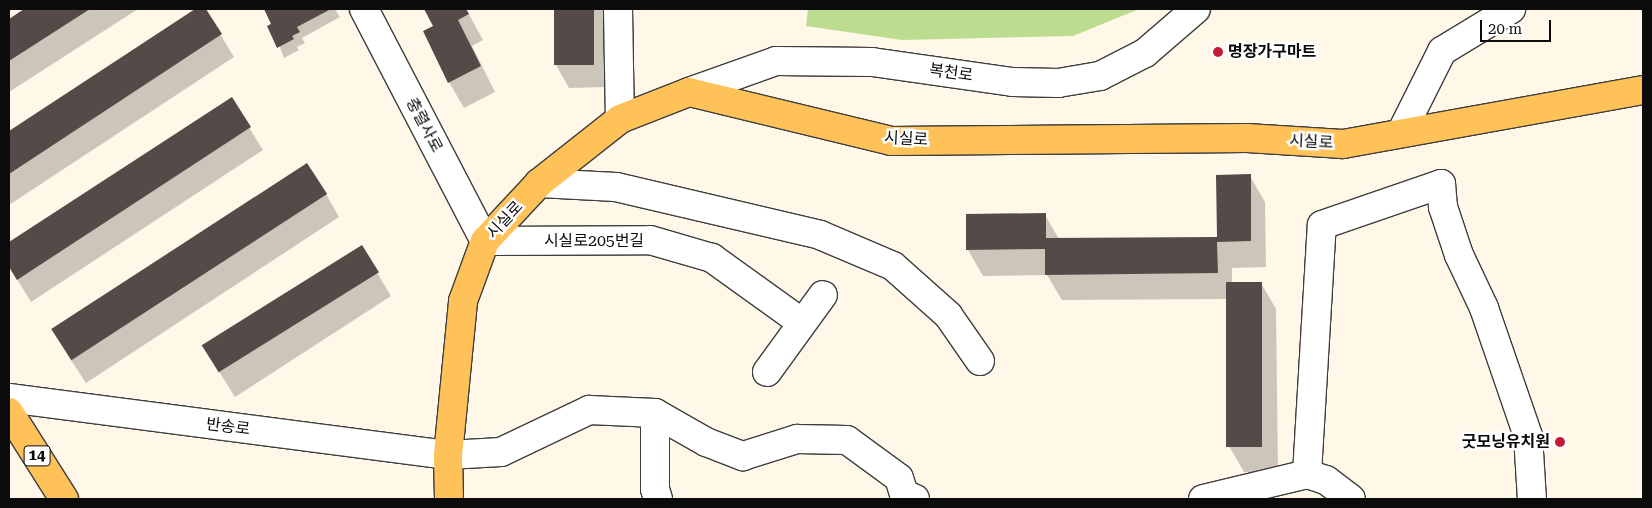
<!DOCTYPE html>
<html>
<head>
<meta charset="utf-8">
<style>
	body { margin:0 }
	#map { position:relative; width:1652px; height:508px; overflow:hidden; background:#fff8e9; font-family:"Roboto Serif","Noto Sans KR",serif }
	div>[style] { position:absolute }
	.forest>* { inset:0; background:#bcdd8f }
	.shadow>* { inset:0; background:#0003 }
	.building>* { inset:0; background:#554a47; transform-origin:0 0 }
	.roads { filter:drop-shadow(1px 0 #3e3e3e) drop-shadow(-1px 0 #3e3e3e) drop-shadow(0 1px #3e3e3e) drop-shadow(0 -1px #3e3e3e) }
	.minor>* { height:28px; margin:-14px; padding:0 14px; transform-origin:14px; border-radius:14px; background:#fff }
	.major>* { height:28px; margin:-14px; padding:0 14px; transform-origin:14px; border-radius:14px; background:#ffc259 }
	.dots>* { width:14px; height:14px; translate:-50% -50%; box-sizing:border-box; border:2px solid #fff; border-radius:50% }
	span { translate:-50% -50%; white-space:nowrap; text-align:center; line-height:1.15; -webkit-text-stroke:5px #fff; paint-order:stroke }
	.shield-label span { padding:1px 4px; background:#fff; border:1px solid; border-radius:4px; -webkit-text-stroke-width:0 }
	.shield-label { font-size:15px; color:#0b0b0b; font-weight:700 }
	.poi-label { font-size:16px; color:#0b0b0b; font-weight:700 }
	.left { translate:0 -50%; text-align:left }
	.right { translate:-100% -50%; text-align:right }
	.street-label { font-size:16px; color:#0b0b0b }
	.frame { position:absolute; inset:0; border:10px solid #0b0b0b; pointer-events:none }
	.scale { position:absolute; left:1480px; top:20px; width:71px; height:22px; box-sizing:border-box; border:2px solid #0b0b0b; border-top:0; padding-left:6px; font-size:15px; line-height:18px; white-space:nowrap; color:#0b0b0b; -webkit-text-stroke:4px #fff; paint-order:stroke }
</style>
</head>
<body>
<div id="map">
	<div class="forest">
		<div style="clip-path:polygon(808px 9px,1139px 9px,1073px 36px,902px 40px,806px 26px)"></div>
	</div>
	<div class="shadow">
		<div style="clip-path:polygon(26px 9px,138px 9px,9px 92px,9px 20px)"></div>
		<div style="clip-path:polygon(197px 9px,205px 9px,234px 57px,9px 205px,9px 132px)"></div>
		<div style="clip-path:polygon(335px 9px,340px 17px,302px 38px,305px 43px,297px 47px,299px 50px,284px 58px,266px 10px)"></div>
		<div style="clip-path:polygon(425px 9px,466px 9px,483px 40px,472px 46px,495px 92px,464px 108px,449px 82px,434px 27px)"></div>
		<div style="clip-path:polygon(555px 9px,606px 9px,607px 87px,569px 88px,556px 65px)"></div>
		<div style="clip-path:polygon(231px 99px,263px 150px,31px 302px,9px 266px,9px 244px)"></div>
		<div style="clip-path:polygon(1250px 176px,1265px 202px,1266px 267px,1232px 268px,1232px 283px,1261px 283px,1276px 309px,1278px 472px,1244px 472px,1229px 446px,1227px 299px,1062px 300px,1047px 275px,983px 276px,968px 250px,1045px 215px,1059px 239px,1218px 238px)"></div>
		<div style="clip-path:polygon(326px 194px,339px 217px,86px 383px,67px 354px)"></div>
		<div style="clip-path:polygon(361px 246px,391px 296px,235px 397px,218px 370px)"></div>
	</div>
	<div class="building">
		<div style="clip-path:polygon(24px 9px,90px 9px,9px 61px,9px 19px)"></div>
		<div style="clip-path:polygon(195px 9px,206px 9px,222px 34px,9px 174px,9px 131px)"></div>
		<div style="clip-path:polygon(264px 9px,331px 9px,297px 27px,300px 32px,292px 36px,294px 39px,277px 48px,267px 26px,271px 24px)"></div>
		<div style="clip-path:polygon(424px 9px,466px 9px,469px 14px,458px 20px,481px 66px,448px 83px,423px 31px,433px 26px)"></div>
		<div style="left:554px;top:9px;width:40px;height:56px"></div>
		<div style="clip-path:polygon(232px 97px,251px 127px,17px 280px,9px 267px,9px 242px)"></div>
		<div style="left:307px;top:163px;width:37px;height:305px;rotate:57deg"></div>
		<div style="clip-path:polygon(1251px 174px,1251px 241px,1217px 242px,1218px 273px,1045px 275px,1045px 249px,966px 250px,966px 214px,1046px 213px,1046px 238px,1217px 237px,1216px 175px)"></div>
		<div style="left:362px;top:245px;width:32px;height:189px;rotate:58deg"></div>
		<div style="left:1226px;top:282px;width:36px;height:165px"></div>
	</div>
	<div class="roads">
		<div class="minor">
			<div style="left:364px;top:9px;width:262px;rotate:62.5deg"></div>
			<div style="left:485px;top:241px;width:165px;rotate:-0.3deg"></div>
			<div style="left:650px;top:240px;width:65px;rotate:16.2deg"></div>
			<div style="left:712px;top:258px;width:110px;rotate:35.7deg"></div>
			<div style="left:618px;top:9px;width:110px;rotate:89deg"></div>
			<div style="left:689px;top:92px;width:92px;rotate:-19.6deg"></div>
			<div style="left:776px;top:61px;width:96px;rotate:0.6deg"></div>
			<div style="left:872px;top:62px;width:142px;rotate:8.1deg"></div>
			<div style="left:1013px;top:82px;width:45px;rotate:1.3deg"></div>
			<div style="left:1058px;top:83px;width:43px;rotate:-9.5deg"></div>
			<div style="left:1100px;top:76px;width:51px;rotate:-27.1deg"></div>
			<div style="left:1145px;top:53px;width:67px;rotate:-40.8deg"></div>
			<div style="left:1401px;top:133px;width:92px;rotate:-63.4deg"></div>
			<div style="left:1442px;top:51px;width:81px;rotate:-31.3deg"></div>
			<div style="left:539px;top:183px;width:77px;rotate:3deg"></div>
			<div style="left:616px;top:187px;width:210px;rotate:13.2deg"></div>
			<div style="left:820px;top:235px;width:79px;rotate:23deg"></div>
			<div style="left:893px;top:266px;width:74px;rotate:41.7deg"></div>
			<div style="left:948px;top:315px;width:56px;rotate:55.2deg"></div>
			<div style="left:767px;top:372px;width:95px;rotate:-54deg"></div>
			<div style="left:9px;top:398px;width:443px;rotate:7.4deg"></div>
			<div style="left:448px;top:455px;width:53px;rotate:-3.2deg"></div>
			<div style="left:501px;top:452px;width:98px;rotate:-25.5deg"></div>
			<div style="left:589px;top:410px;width:66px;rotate:2.6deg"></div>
			<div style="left:655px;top:413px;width:59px;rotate:29.6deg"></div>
			<div style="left:706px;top:442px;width:40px;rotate:21deg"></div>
			<div style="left:743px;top:456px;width:57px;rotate:-17.5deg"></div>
			<div style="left:797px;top:439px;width:50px;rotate:1.1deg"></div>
			<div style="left:847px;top:440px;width:64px;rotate:36.2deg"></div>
			<div style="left:899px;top:478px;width:17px;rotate:73deg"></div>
			<div style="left:904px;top:494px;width:12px;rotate:24deg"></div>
			<div style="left:655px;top:413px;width:76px;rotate:90deg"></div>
			<div style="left:655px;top:489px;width:10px;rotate:73deg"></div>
			<div style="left:1307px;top:474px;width:249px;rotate:-86.6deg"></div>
			<div style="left:1322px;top:225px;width:126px;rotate:-19deg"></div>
			<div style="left:1441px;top:184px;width:23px;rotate:85deg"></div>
			<div style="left:1443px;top:207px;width:51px;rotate:71.6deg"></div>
			<div style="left:1459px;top:255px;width:59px;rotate:64.7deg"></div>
			<div style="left:1484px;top:308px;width:135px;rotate:71deg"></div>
			<div style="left:1528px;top:436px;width:63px;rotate:86.4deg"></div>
			<div style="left:1203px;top:499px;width:107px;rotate:-13.5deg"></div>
			<div style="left:1307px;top:474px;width:20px;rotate:18deg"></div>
			<div style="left:1326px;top:480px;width:31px;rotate:37deg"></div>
		</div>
		<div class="major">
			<div style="left:9px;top:412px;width:103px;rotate:57.7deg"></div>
			<div style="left:449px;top:499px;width:44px;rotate:-91.3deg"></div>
			<div style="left:448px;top:455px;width:155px;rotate:-84.4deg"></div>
			<div style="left:463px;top:301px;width:64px;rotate:-69.9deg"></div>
			<div style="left:485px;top:241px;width:79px;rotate:-47deg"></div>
			<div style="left:539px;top:183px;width:103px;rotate:-38.3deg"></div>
			<div style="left:620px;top:119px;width:74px;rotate:-21.4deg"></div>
			<div style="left:689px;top:92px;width:208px;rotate:13.6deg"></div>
			<div style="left:891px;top:141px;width:356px;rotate:-0.5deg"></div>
			<div style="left:1247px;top:138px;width:96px;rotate:3.6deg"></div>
			<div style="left:1343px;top:144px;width:305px;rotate:-10.2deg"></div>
		</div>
	</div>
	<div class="dots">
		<div style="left:1218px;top:52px;background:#c41b38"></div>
		<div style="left:1560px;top:442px;background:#c41b38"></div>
	</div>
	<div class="shield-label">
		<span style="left:37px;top:456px">14</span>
	</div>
	<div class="poi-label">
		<span class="left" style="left:1228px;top:52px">명장가구마트</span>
		<span class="right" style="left:1550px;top:442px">굿모닝유치원</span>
	</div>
	<div class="street-label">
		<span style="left:951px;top:73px;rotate:8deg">복천로</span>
		<span style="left:424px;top:125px;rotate:62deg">충렬사로</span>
		<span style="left:906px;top:139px;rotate:3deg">시실로</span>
		<span style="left:1311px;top:142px;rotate:3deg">시실로</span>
		<span style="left:505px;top:220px;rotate:-47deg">시실로</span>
		<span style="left:594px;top:241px">시실로205번길</span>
		<span style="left:228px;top:427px;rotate:7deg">반송로</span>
	</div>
	<div class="frame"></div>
	<div class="scale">20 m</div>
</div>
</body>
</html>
